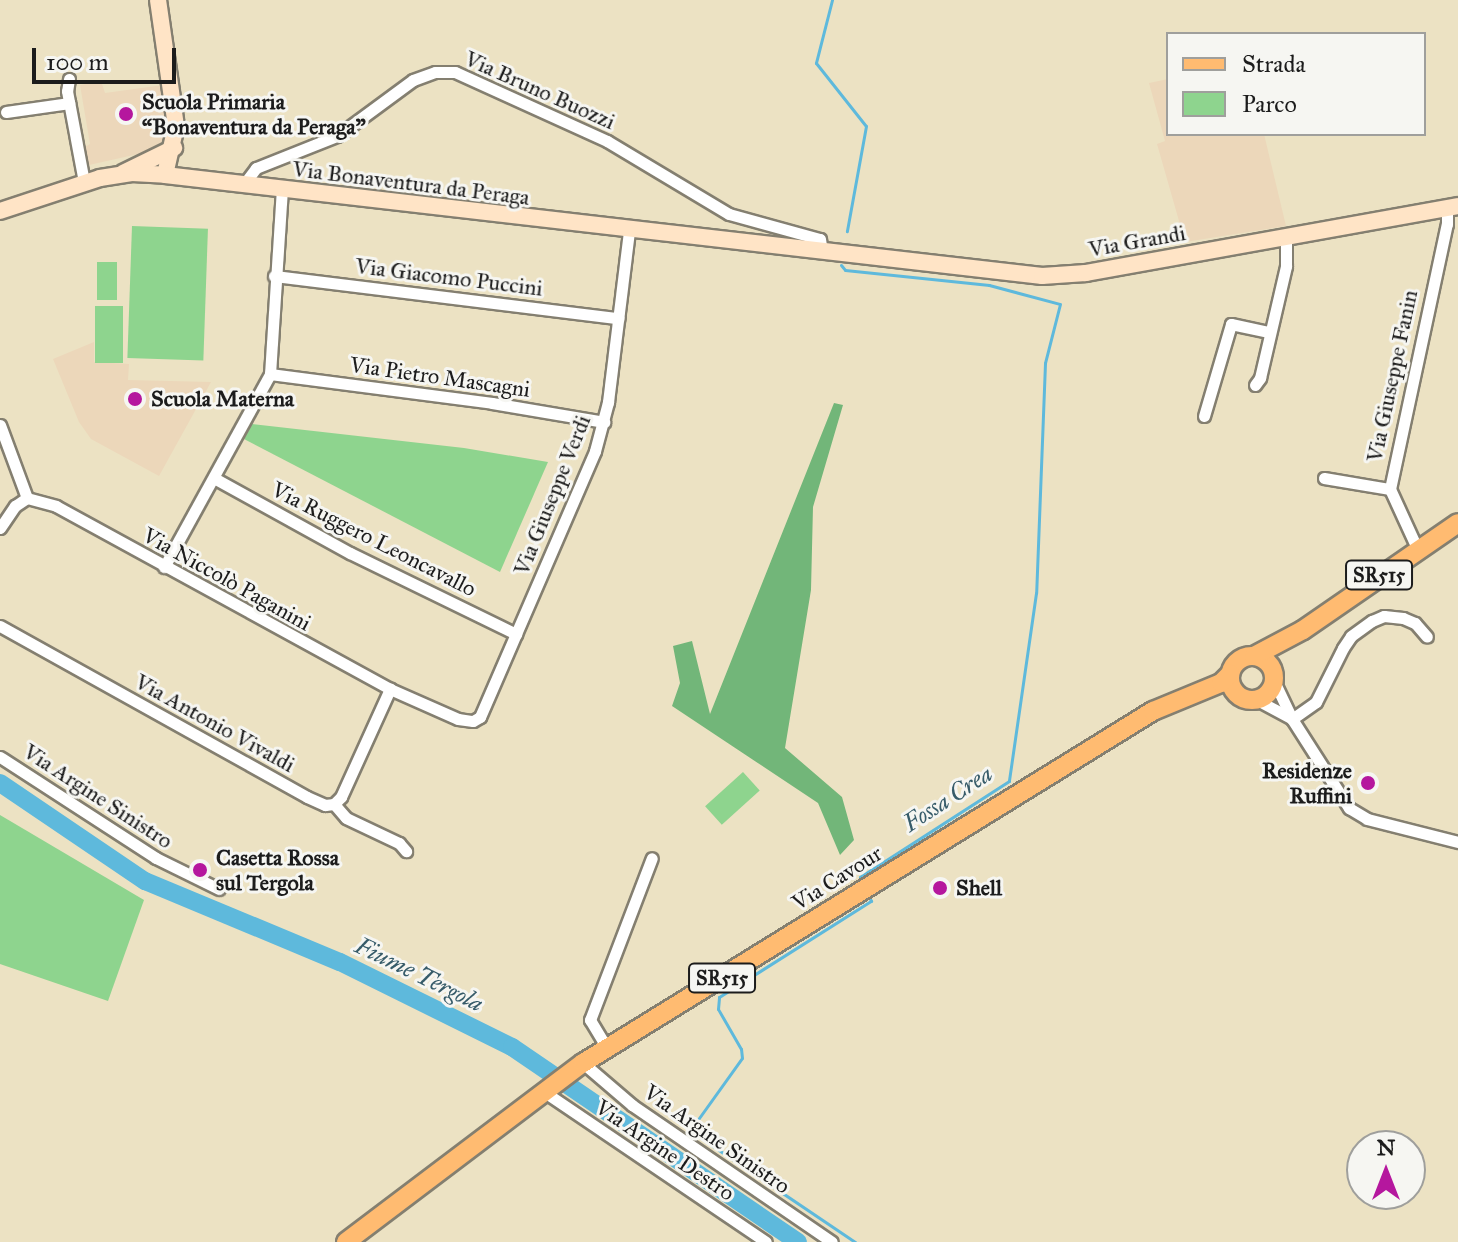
<!DOCTYPE html>
<html>
<head>
<meta charset="utf-8">
<style>
	body { margin:0 }
	#map { position:relative; width:1458px; height:1242px; overflow:hidden; background:#ece2c3; font-family:"IM FELL Great Primer",serif }
	div>[style] { position:absolute }
	.built>* { inset:0; background:#ecd7ba }
	.green>* { inset:0; background:#8ed48e; transform-origin:0 0 }
	.forest>* { inset:0; background:#72b679 }
	.stream>* { height:3px; margin:-1.5px; padding:0 1.5px; transform-origin:1.5px; border-radius:1.5px; background:#5eb9dc }
	.river>* { height:18px; margin:-9px; padding:0 9px; transform-origin:9px; border-radius:9px; background:#5eb9dc }
	.roads { filter:drop-shadow(2px 0 #847f70) drop-shadow(-2px 0 #847f70) drop-shadow(0 2px #847f70) drop-shadow(0 -2px #847f70) }
	.street>* { height:11px; margin:-5.5px; padding:0 5.5px; transform-origin:5.5px; border-radius:5.5px; background:#fff }
	.secondary>* { height:16px; margin:-8px; padding:0 8px; transform-origin:8px; border-radius:8px; background:#ffe4c6 }
	.primary>* { height:18px; margin:-9px; padding:0 9px; transform-origin:9px; border-radius:9px; background:#ffbb71 }
	.primary>.ring { margin:-9px; padding:0; box-sizing:content-box; background:none; border:18px solid #ffbb71; border-radius:50% }
	.dots>* { width:22px; height:22px; translate:-50% -50%; box-sizing:border-box; border:4px solid #f6f6f2; border-radius:50% }
	span { translate:-50% -50%; white-space:nowrap; text-align:center; line-height:1.15; -webkit-text-stroke:6px #f6f6f2; paint-order:stroke }
	.shield-label span { padding:2px 6px; background:#f6f6f2; border:2px solid; border-radius:6px; -webkit-text-stroke-width:0 }
	.shield-label { font-size:20px; color:#1c1c1c; font-weight:700 }
	.street-label { font-size:22px; color:#1c1c1c }
	.poi-label { font-size:22px; color:#1c1c1c; font-weight:700 }
	.left { translate:0 -50%; text-align:left }
	.right { translate:-100% -50%; text-align:right }
	.water-label { font-size:24px; color:#365b69; font-style:italic }
	.legend { position:absolute; left:1166px; top:32px; width:260px; height:104px; box-sizing:border-box; background:#f6f6f2; border:2px solid #9f9f9c; margin:0; padding:10px 14px; list-style:none; font-size:24px; color:#1c1c1c }
	.legend li { display:flex; align-items:center; gap:16px; height:40px }
	.legend b { width:40px; border:2px solid #9f9f9c }
	.north { position:absolute; left:1346px; top:1130px; width:80px; height:80px; box-sizing:border-box; background:#f6f6f2; border:2px solid #9f9f9c; border-radius:50%; rotate:0deg; font-size:22px; font-weight:700; line-height:32px; text-align:center; color:#1c1c1c }
	.north::after { content:''; display:block; margin:auto; width:28px; height:36px; background:#b5179e; clip-path:polygon(50% 0,100% 100%,50% 72%,0 100%) }
	.scale { position:absolute; left:32px; top:48px; width:144px; height:36px; box-sizing:border-box; border:4px solid #1c1c1c; border-top:0; padding-left:10px; font-size:24px; line-height:28px; white-space:nowrap; color:#1c1c1c; -webkit-text-stroke:6px #f6f6f2; paint-order:stroke }
</style>
</head>
<body>
<div id="map">
	<div class="built">
		<div style="clip-path:polygon(1168px 79px,1168px 134px,1264px 134px,1286px 226px,1185px 242px,1157px 144px,1165px 141px,1149px 83px)"></div>
		<div style="clip-path:polygon(101px 81px,105px 93px,163px 85px,167px 142px,156px 150px,89px 165px,85px 147px,90px 144px,80px 85px)"></div>
		<div style="clip-path:polygon(94px 342px,94px 362px,129px 364px,128px 380px,211px 382px,159px 476px,91px 439px,79px 422px,53px 359px)"></div>
	</div>
	<div class="green">
		<div style="left:132px;top:226px;width:76px;height:132px;rotate:2deg"></div>
		<div style="left:117px;top:262px;width:38px;height:20px;rotate:90deg"></div>
		<div style="left:95px;top:306px;width:28px;height:57px"></div>
		<div style="clip-path:polygon(252px 424px,464px 448px,548px 462px,500px 572px,244px 439px)"></div>
		<div style="left:743px;top:772px;width:25px;height:51px;rotate:48deg"></div>
		<div style="clip-path:polygon(0 815px,144px 900px,108px 1001px,0 964px)"></div>
	</div>
	<div class="forest">
		<div style="clip-path:polygon(834px 403px,843px 405px,813px 507px,811px 590px,785px 748px,842px 797px,854px 840px,840px 855px,818px 803px,672px 706px,680px 683px,673px 646px,692px 641px,710px 714px)"></div>
	</div>
	<div class="stream">
		<div style="left:832px;top:0;width:65px;rotate:104.3deg"></div>
		<div style="left:816px;top:63px;width:80px;rotate:51.6deg"></div>
		<div style="left:866px;top:126px;width:107px;rotate:100.3deg"></div>
		<div style="left:841px;top:265px;width:6px;rotate:51deg"></div>
		<div style="left:845px;top:270px;width:145px;rotate:5.9deg"></div>
		<div style="left:989px;top:285px;width:73px;rotate:15deg"></div>
		<div style="left:1060px;top:304px;width:61px;rotate:104.3deg"></div>
		<div style="left:1045px;top:363px;width:230px;rotate:92.2deg"></div>
		<div style="left:1036px;top:593px;width:190px;rotate:98.2deg"></div>
		<div style="left:1009px;top:781px;width:177px;rotate:147.2deg"></div>
		<div style="left:860px;top:877px;width:6px;rotate:81deg"></div>
		<div style="left:855px;top:1242px;width:189px;rotate:-146deg"></div>
		<div style="left:698px;top:1136px;width:12px;rotate:-110deg"></div>
		<div style="left:694px;top:1125px;width:82px;rotate:-54.4deg"></div>
		<div style="left:742px;top:1058px;width:9px;rotate:-96deg"></div>
		<div style="left:741px;top:1049px;width:46px;rotate:-119.9deg"></div>
		<div style="left:718px;top:1009px;width:12px;rotate:-85deg"></div>
		<div style="left:719px;top:997px;width:180px;rotate:-32.3deg"></div>
		<div style="left:871px;top:901px;width:5px;rotate:-112deg"></div>
	</div>
	<div class="river">
		<div style="left:0;top:783px;width:175px;rotate:34.1deg"></div>
		<div style="left:145px;top:881px;width:211px;rotate:22.6deg"></div>
		<div style="left:340px;top:962px;width:192px;rotate:26.3deg"></div>
		<div style="left:512px;top:1047px;width:346px;rotate:34.3deg"></div>
	</div>
	<div class="roads">
		<div class="street">
			<div style="left:69px;top:79px;width:12px;rotate:99deg"></div>
			<div style="left:67px;top:91px;width:93px;rotate:79.4deg"></div>
			<div style="left:6px;top:112px;width:64px;rotate:-8.1deg"></div>
			<div style="left:244px;top:184px;width:20px;rotate:-53deg"></div>
			<div style="left:256px;top:168px;width:87px;rotate:-21.6deg"></div>
			<div style="left:337px;top:136px;width:94px;rotate:-36.4deg"></div>
			<div style="left:413px;top:80px;width:23px;rotate:-20deg"></div>
			<div style="left:435px;top:72px;width:20px"></div>
			<div style="left:455px;top:72px;width:167px;rotate:24.4deg"></div>
			<div style="left:607px;top:141px;width:142px;rotate:30.9deg"></div>
			<div style="left:729px;top:214px;width:94px;rotate:15.4deg"></div>
			<div style="left:820px;top:239px;width:13px;rotate:81deg"></div>
			<div style="left:274px;top:276px;width:347px;rotate:7deg"></div>
			<div style="left:270px;top:374px;width:224px;rotate:7.4deg"></div>
			<div style="left:492px;top:403px;width:114px;rotate:9.6deg"></div>
			<div style="left:1255px;top:385px;width:9px;rotate:-54deg"></div>
			<div style="left:1260px;top:378px;width:115px;rotate:-76.9deg"></div>
			<div style="left:1286px;top:266px;width:30px;rotate:-90deg"></div>
			<div style="left:1204px;top:416px;width:96px;rotate:-73.6deg"></div>
			<div style="left:1231px;top:324px;width:40px;rotate:12deg"></div>
			<div style="left:0;top:425px;width:78px;rotate:69.7deg"></div>
			<div style="left:214px;top:478px;width:155px;rotate:28.9deg"></div>
			<div style="left:350px;top:553px;width:185px;rotate:26deg"></div>
			<div style="left:1324px;top:478px;width:67px;rotate:9.5deg"></div>
			<div style="left:27px;top:498px;width:30px;rotate:15deg"></div>
			<div style="left:56px;top:506px;width:381px;rotate:28.7deg"></div>
			<div style="left:390px;top:689px;width:74px;rotate:23.8deg"></div>
			<div style="left:458px;top:719px;width:15px;rotate:8deg"></div>
			<div style="left:473px;top:721px;width:8px;rotate:-30deg"></div>
			<div style="left:480px;top:717px;width:290px;rotate:-66.6deg"></div>
			<div style="left:595px;top:451px;width:51px;rotate:-75.1deg"></div>
			<div style="left:608px;top:402px;width:173px;rotate:-83deg"></div>
			<div style="left:0;top:528px;width:27px;rotate:-56deg"></div>
			<div style="left:15px;top:506px;width:14px;rotate:-34deg"></div>
			<div style="left:1417px;top:548px;width:65px;rotate:-114.6deg"></div>
			<div style="left:1390px;top:489px;width:271px;rotate:-77.9deg"></div>
			<div style="left:1447px;top:224px;width:16px;rotate:-90deg"></div>
			<div style="left:164px;top:567px;width:220px;rotate:-61.2deg"></div>
			<div style="left:270px;top:374px;width:185px;rotate:-86.3deg"></div>
			<div style="left:0;top:626px;width:351px;rotate:29.1deg"></div>
			<div style="left:307px;top:797px;width:20px;rotate:24deg"></div>
			<div style="left:325px;top:805px;width:9px;rotate:-6deg"></div>
			<div style="left:334px;top:804px;width:18px;rotate:49deg"></div>
			<div style="left:346px;top:818px;width:59px;rotate:25.3deg"></div>
			<div style="left:399px;top:843px;width:11px;rotate:49deg"></div>
			<div style="left:1274px;top:681px;width:42px;rotate:64.7deg"></div>
			<div style="left:1292px;top:719px;width:106px;rotate:57.4deg"></div>
			<div style="left:1349px;top:808px;width:21px;rotate:31deg"></div>
			<div style="left:1367px;top:819px;width:94px;rotate:14.2deg"></div>
			<div style="left:1257px;top:700px;width:38px;rotate:28deg"></div>
			<div style="left:1292px;top:719px;width:29px;rotate:-35deg"></div>
			<div style="left:1316px;top:702px;width:60px;rotate:-63.4deg"></div>
			<div style="left:1343px;top:648px;width:14px;rotate:-56deg"></div>
			<div style="left:1351px;top:636px;width:26px;rotate:-36deg"></div>
			<div style="left:1372px;top:621px;width:13px;rotate:-23deg"></div>
			<div style="left:1384px;top:616px;width:19px;rotate:6deg"></div>
			<div style="left:1403px;top:618px;width:13px;rotate:23deg"></div>
			<div style="left:1415px;top:623px;width:18px;rotate:49deg"></div>
			<div style="left:0;top:757px;width:186px;rotate:32.9deg"></div>
			<div style="left:156px;top:858px;width:70px;rotate:26.2deg"></div>
			<div style="left:334px;top:804px;width:10px;rotate:-45deg"></div>
			<div style="left:341px;top:797px;width:119px;rotate:-65.6deg"></div>
			<div style="left:607px;top:1048px;width:33px;rotate:-121deg"></div>
			<div style="left:590px;top:1020px;width:173px;rotate:-69.1deg"></div>
			<div style="left:583px;top:1063px;width:65px;rotate:40.6deg"></div>
			<div style="left:632px;top:1105px;width:242px;rotate:34.4deg"></div>
			<div style="left:543px;top:1091px;width:269px;rotate:34.1deg"></div>
		</div>
		<div class="secondary">
			<div style="left:158px;top:0;width:127px;rotate:81.9deg"></div>
			<div style="left:176px;top:126px;width:50px;rotate:102.7deg"></div>
			<div style="left:123px;top:173px;width:57px;rotate:-26.1deg"></div>
			<div style="left:0;top:211px;width:105px;rotate:-18.3deg"></div>
			<div style="left:100px;top:178px;width:32px;rotate:-9deg"></div>
			<div style="left:132px;top:173px;width:33px;rotate:3deg"></div>
			<div style="left:165px;top:175px;width:883px;rotate:6.57deg"></div>
			<div style="left:1042px;top:276px;width:44px;rotate:-3.9deg"></div>
			<div style="left:1086px;top:273px;width:378px;rotate:-10.2deg"></div>
		</div>
		<div class="primary">
			<div class="ring" style="left:1230px;top:656px;width:26px;height:26px"></div>
			<div style="left:1254px;top:656px;width:55px;rotate:-28deg"></div>
			<div style="left:1303px;top:630px;width:188px;rotate:-34.6deg"></div>
			<div style="left:346px;top:1242px;width:297px;rotate:-37.1deg"></div>
			<div style="left:583px;top:1063px;width:670px;rotate:-31.7deg"></div>
			<div style="left:1153px;top:711px;width:74px;rotate:-22.4deg"></div>
			<div style="left:1221px;top:683px;width:13px;rotate:-45deg"></div>
		</div>
	</div>
	<div class="dots">
		<div style="left:126px;top:114px;background:#b5179e"></div>
		<div style="left:135px;top:399px;background:#b5179e"></div>
		<div style="left:1368px;top:783px;background:#b5179e"></div>
		<div style="left:200px;top:870px;background:#b5179e"></div>
		<div style="left:940px;top:888px;background:#b5179e"></div>
	</div>
	<div class="shield-label">
		<span style="left:1379px;top:575px">SR515</span>
		<span style="left:722px;top:978px">SR515</span>
	</div>
	<div class="street-label">
		<span style="left:540px;top:90px;rotate:24deg">Via Bruno Buozzi</span>
		<span style="left:411px;top:183px;rotate:7deg">Via Bonaventura da Peraga</span>
		<span style="left:1137px;top:241px;rotate:-10deg">Via Grandi</span>
		<span style="left:449px;top:277px;rotate:7deg">Via Giacomo Puccini</span>
		<span style="left:1392px;top:376px;rotate:-78deg">Via Giuseppe Fanin</span>
		<span style="left:440px;top:377px;rotate:8deg">Via Pietro Mascagni</span>
		<span style="left:552px;top:495px;rotate:-68deg">Via Giuseppe Verdi</span>
		<span style="left:374px;top:539px;rotate:27deg">Via Ruggero Leoncavallo</span>
		<span style="left:227px;top:579px;rotate:29deg">Via Niccolò Paganini</span>
		<span style="left:215px;top:723px;rotate:29deg">Via Antonio Vivaldi</span>
		<span style="left:98px;top:796px;rotate:33deg">Via Argine Sinistro</span>
		<span style="left:837px;top:878px;rotate:-32deg">Via Cavour</span>
		<span style="left:717px;top:1139px;rotate:35deg">Via Argine Sinistro</span>
		<span style="left:665px;top:1150px;rotate:34deg">Via Argine Destro</span>
	</div>
	<div class="poi-label">
		<span class="left" style="left:142px;top:114px">Scuola Primaria<br>“Bonaventura da Peraga”</span>
		<span class="left" style="left:151px;top:399px">Scuola Materna</span>
		<span class="right" style="left:1352px;top:783px">Residenze<br>Ruffini</span>
		<span class="left" style="left:216px;top:870px">Casetta Rossa<br>sul Tergola</span>
		<span class="left" style="left:956px;top:888px">Shell</span>
	</div>
	<div class="water-label">
		<span style="left:948px;top:799px;rotate:-33deg">Fossa Crea</span>
		<span style="left:419px;top:975px;rotate:26deg">Fiume Tergola</span>
	</div>
	<ul class="legend">
	<li><b style="height:10px;background:#ffbb71"></b>Strada</li>
	<li><b style="height:22px;background:#8ed48e"></b>Parco</li>
	</ul>
	<div class="north">N</div>
	<div class="scale">100 m</div>
</div>
</body>
</html>
